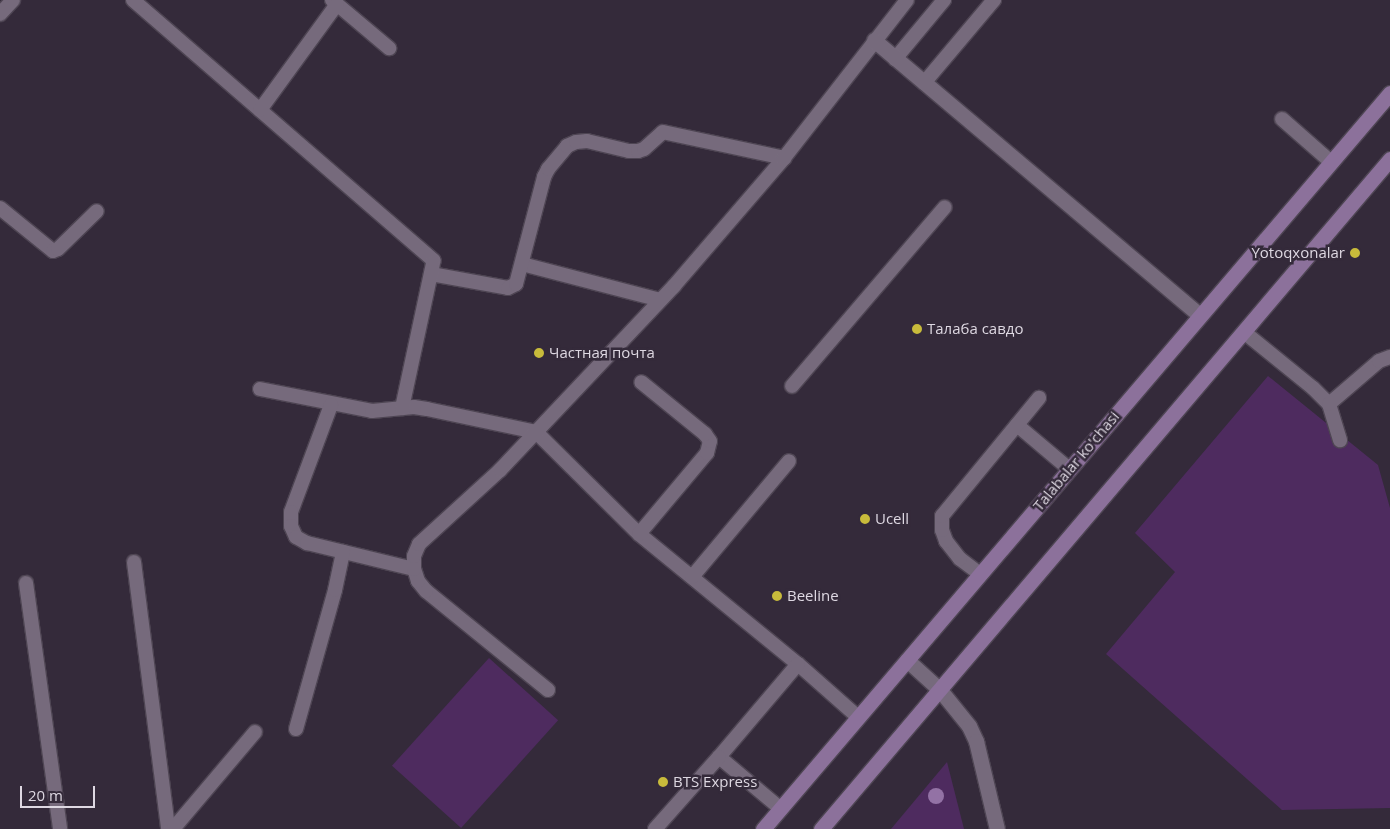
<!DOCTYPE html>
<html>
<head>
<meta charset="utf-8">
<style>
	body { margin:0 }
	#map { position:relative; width:1390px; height:829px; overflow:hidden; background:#342a3a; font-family:"Open Sans",sans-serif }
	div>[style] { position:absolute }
	.green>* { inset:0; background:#4e2b5f; transform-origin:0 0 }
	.roads { filter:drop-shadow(1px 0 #4e4553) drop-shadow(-1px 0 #4e4553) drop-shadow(0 1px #4e4553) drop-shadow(0 -1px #4e4553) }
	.lane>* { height:14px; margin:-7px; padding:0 7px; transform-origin:7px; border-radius:7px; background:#766a7c }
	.street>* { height:15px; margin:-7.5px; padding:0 7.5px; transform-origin:7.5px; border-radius:7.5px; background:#766a7c }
	.secondary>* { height:15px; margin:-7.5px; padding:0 7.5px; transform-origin:7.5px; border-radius:7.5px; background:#8c719b }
	.trees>* { width:16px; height:16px; margin:-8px; border-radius:50%; background:#9372a5 }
	.dots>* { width:14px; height:14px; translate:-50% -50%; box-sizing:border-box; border:2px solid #342a3a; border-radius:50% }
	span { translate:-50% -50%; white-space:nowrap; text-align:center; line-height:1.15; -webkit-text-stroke:5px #342a3a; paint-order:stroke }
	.poi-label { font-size:15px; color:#ded8e2 }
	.right { translate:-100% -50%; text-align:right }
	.left { translate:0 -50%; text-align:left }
	.street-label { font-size:15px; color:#ded8e2 }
	.scale { position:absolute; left:20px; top:786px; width:75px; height:22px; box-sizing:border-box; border:2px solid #ded8e2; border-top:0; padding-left:6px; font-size:15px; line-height:18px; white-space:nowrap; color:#ded8e2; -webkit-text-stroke:4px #342a3a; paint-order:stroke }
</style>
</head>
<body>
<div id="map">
	<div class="green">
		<div style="clip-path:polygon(1268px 376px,1378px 465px,1390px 508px,1390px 808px,1282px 810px,1106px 654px,1175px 572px,1135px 533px)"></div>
		<div style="left:489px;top:658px;width:93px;height:145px;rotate:42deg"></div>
		<div style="clip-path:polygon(947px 762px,964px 829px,891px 829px)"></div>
	</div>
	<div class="roads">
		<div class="lane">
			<div style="left:133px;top:0;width:398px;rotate:40.9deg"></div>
			<div style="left:332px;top:0;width:75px;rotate:40.1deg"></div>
			<div style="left:0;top:14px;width:19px;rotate:-47deg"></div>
			<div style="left:895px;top:59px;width:77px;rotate:-50.3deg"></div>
			<div style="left:924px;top:83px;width:109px;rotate:-49.9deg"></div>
			<div style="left:260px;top:110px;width:131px;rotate:-54deg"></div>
			<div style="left:1282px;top:119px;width:65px;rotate:41.3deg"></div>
			<div style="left:0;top:208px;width:68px;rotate:39.1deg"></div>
			<div style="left:53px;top:251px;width:5px;rotate:-22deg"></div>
			<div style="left:58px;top:249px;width:54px;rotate:-44.3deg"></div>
			<div style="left:522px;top:264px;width:143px;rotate:14.6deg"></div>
			<div style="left:431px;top:274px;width:78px;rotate:10.3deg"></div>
			<div style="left:508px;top:288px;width:9px;rotate:-27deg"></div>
			<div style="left:516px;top:284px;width:111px;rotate:-75.3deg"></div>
			<div style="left:544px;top:177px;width:9px;rotate:-63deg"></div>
			<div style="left:548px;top:169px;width:30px;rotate:-50deg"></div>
			<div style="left:567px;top:146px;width:10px;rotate:-24deg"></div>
			<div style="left:576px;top:142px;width:11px;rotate:-5deg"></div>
			<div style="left:587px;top:141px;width:43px;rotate:13.4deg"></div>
			<div style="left:629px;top:151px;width:9px"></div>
			<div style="left:638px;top:151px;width:6px;rotate:-18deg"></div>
			<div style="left:644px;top:149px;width:25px;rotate:-42deg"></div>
			<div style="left:663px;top:132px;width:124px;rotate:12.1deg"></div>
			<div style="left:1244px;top:332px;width:89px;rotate:39.1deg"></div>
			<div style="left:1313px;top:388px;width:23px;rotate:45deg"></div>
			<div style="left:1329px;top:404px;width:38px;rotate:73deg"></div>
			<div style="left:792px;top:386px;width:235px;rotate:-49.5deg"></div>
			<div style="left:260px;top:389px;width:114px;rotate:11.1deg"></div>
			<div style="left:372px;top:411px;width:42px;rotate:-5.4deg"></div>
			<div style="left:414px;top:407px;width:13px;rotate:9deg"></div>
			<div style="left:427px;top:409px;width:111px;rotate:11.9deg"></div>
			<div style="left:536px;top:432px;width:145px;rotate:44.7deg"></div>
			<div style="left:639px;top:534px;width:205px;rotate:39.3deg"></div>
			<div style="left:798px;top:664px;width:80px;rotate:41.5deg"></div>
			<div style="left:1329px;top:404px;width:66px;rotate:-40.7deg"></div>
			<div style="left:1379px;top:361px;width:12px;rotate:-20deg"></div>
			<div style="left:331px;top:405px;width:114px;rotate:110.5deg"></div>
			<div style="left:291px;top:512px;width:14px;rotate:90deg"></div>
			<div style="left:291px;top:526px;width:12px;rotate:66deg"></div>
			<div style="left:296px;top:537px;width:13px;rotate:29deg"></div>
			<div style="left:307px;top:543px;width:110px;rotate:13.7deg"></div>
			<div style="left:402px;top:408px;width:147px;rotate:-77.9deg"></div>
			<div style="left:1017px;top:425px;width:68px;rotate:40.2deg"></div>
			<div style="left:639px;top:534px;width:106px;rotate:-50deg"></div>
			<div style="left:707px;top:453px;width:12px;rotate:-76deg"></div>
			<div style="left:710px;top:441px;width:9px;rotate:-126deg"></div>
			<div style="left:705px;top:434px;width:82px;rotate:-140.9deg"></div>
			<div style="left:134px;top:562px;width:269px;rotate:82.7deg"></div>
			<div style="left:980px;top:574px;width:25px;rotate:-143deg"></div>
			<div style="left:960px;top:559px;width:23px;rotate:-128deg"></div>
			<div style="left:946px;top:541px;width:12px;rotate:-110deg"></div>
			<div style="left:942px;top:530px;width:14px;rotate:-90deg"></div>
			<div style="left:942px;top:516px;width:153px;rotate:-50.6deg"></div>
			<div style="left:692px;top:577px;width:151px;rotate:-50.1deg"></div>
			<div style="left:26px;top:583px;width:248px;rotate:82.1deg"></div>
			<div style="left:548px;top:690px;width:157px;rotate:-140.9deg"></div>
			<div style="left:426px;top:591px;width:13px;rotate:-129deg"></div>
			<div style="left:418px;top:581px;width:13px;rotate:-108deg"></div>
			<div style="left:414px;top:569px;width:13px;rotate:-90deg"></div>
			<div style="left:414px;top:556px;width:13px;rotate:-67deg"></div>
			<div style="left:419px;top:544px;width:110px;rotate:-42.4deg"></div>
			<div style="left:500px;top:470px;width:253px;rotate:-46.6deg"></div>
			<div style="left:674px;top:286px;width:169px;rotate:-49.3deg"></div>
			<div style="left:784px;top:158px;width:200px;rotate:-52.1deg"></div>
			<div style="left:296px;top:729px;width:144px;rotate:-74.3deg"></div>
			<div style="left:335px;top:590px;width:39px;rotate:-78deg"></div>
			<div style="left:781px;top:809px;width:81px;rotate:-140deg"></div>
			<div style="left:719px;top:757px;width:122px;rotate:-49.7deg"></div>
			<div style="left:173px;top:829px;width:127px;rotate:-49.8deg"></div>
			<div style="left:655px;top:829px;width:96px;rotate:-48.4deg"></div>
		</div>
		<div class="street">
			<div style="left:874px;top:40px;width:426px;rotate:40.2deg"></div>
			<div style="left:907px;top:660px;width:45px;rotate:42.3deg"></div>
			<div style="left:940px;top:690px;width:46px;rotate:51.1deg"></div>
			<div style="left:969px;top:726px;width:17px;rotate:65deg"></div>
			<div style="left:976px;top:741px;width:90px;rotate:76.6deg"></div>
		</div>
		<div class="secondary">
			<div style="left:763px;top:829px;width:967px;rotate:-49.57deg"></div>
			<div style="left:821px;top:829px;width:879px;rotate:-49.66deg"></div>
		</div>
	</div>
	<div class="trees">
		<div style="left:936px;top:796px"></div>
	</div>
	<div class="dots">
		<div style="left:1355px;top:253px;background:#c8bb3b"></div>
		<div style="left:917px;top:329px;background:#c8bb3b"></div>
		<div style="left:539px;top:353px;background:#c8bb3b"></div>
		<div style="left:865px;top:519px;background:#c8bb3b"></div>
		<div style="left:777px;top:596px;background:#c8bb3b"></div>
		<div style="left:663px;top:782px;background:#c8bb3b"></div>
	</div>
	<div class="poi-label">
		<span class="right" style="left:1345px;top:253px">Yotoqxonalar</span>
		<span class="left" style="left:927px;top:329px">Талаба савдо</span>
		<span class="left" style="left:549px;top:353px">Частная почта</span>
		<span class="left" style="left:875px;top:519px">Ucell</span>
		<span class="left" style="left:787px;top:596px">Beeline</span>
		<span class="left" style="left:673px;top:782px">BTS Express</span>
	</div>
	<div class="street-label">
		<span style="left:1076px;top:461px;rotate:-50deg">Talabalar ko'chasi</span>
	</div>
	<div class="scale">20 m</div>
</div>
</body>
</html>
